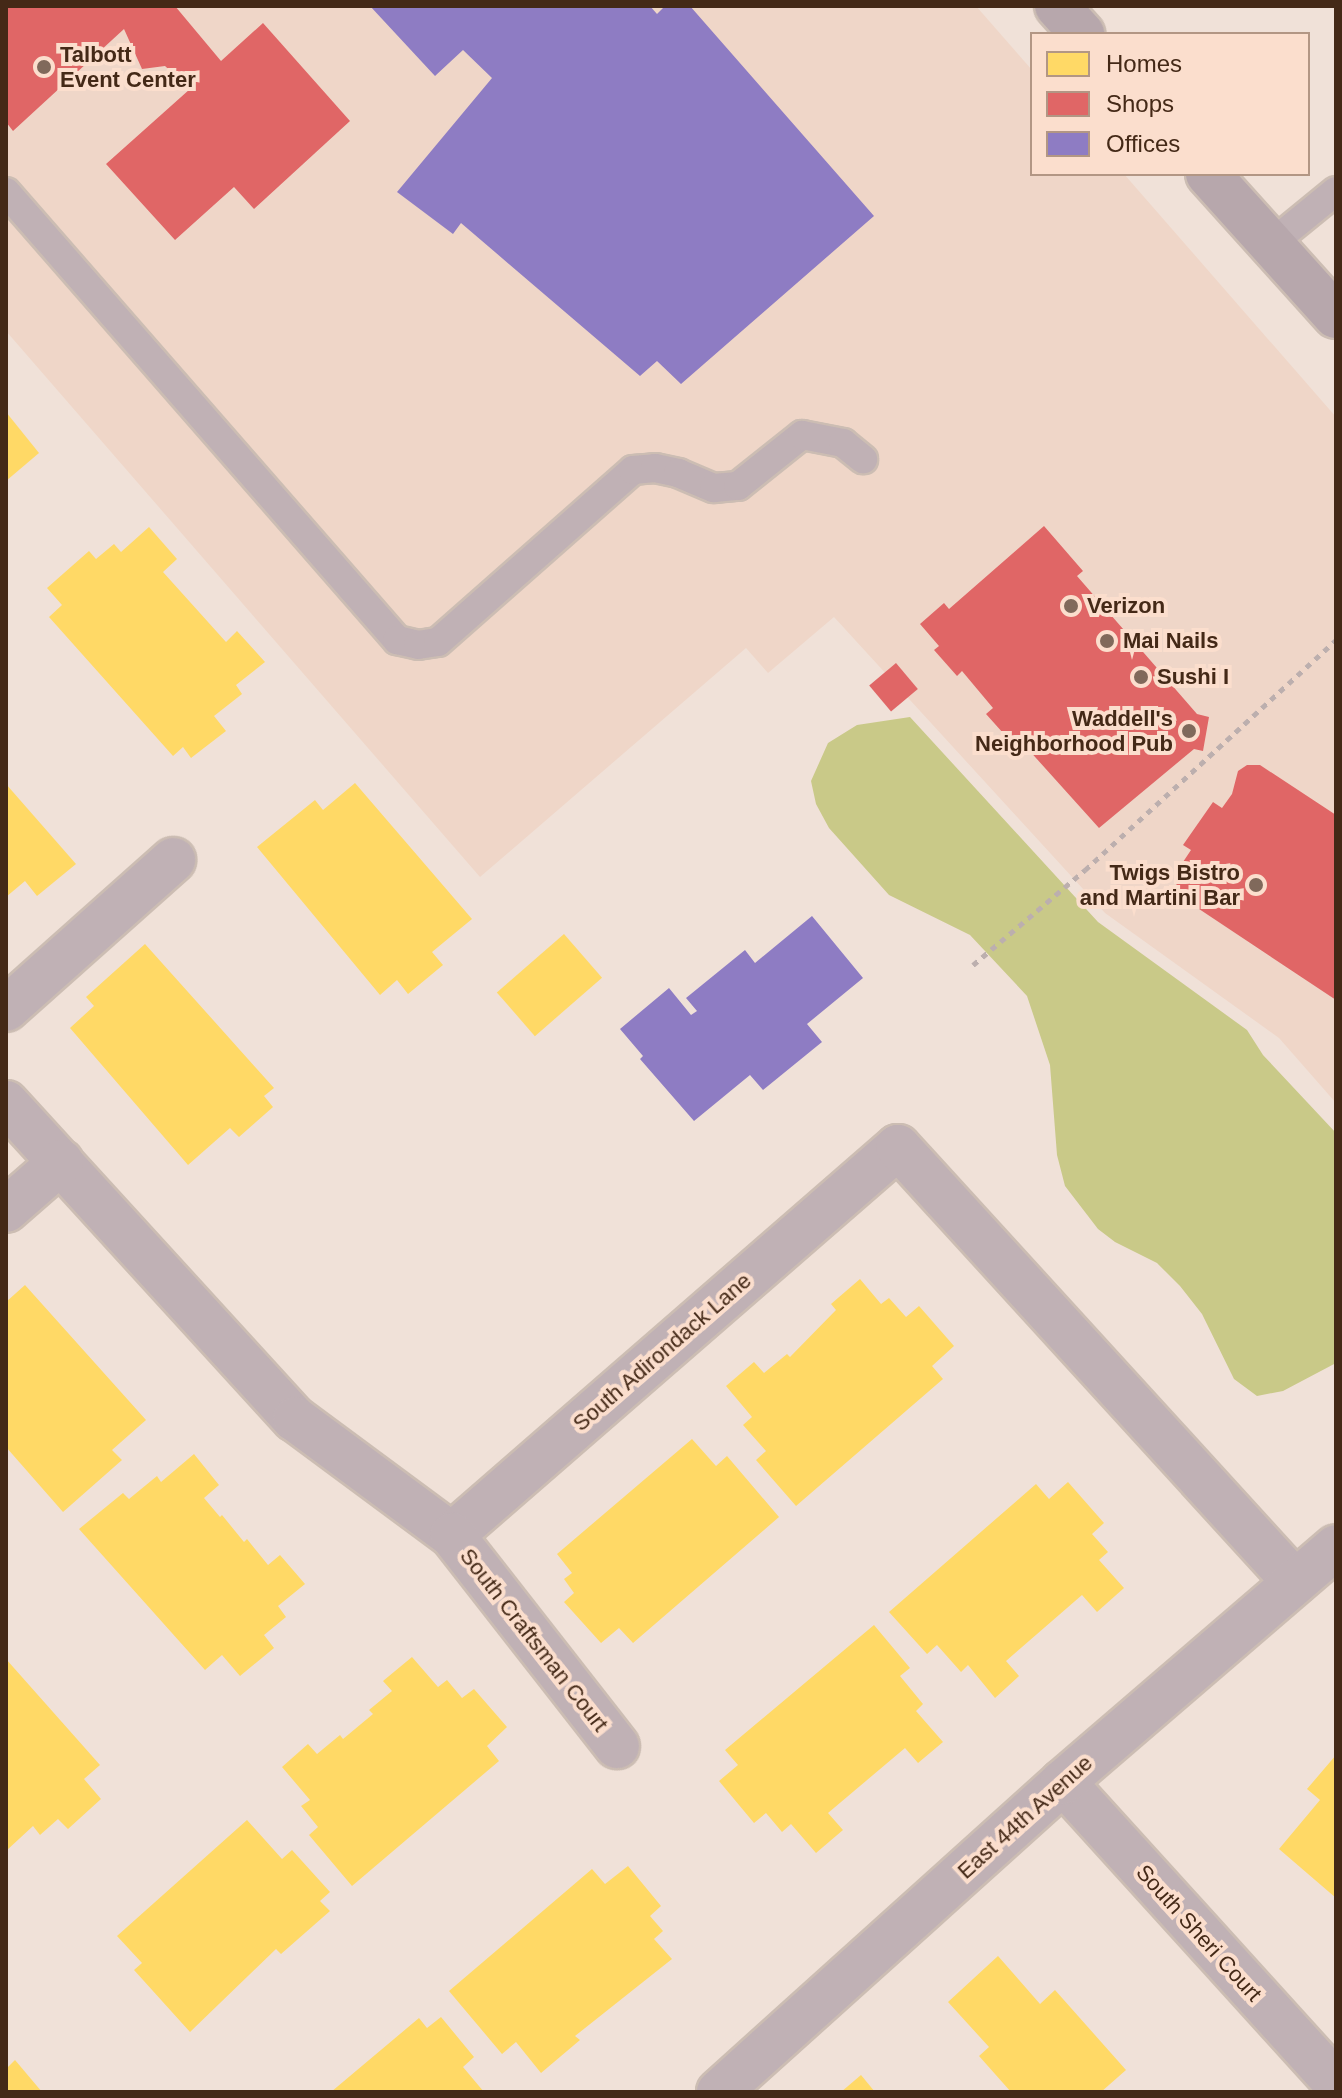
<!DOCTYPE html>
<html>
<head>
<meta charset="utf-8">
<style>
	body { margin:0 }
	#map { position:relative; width:1342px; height:2098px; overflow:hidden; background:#f0e1d8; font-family:Arial,sans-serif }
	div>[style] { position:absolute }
	.built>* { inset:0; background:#efd6c8 }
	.water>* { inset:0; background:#c9c988 }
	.homes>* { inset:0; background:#ffd966; transform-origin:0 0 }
	.shops>* { inset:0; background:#e06666; transform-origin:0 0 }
	.offices>* { inset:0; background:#8e7cc3 }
	.path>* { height:5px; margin-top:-2.5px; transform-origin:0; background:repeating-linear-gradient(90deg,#bcafae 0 6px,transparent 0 12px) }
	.roads { filter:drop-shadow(2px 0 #ccbdb3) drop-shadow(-2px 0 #ccbdb3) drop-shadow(0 2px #ccbdb3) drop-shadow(0 -2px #ccbdb3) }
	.service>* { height:28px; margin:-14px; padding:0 14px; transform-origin:14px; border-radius:14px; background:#c0b1b5 }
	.minor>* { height:44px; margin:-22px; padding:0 22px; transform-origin:22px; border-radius:22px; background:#c0b1b5 }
	.secondary>* { height:44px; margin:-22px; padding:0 22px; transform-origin:22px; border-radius:22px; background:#b7a7ac }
	.dots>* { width:22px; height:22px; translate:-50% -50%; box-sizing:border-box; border:4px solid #fbdecd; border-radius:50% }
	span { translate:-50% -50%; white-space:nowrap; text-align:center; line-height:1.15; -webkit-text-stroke:8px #fbdecd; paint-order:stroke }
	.poi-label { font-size:22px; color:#442917; font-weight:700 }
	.left { translate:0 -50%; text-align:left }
	.right { translate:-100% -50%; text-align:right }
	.street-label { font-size:22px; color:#442917 }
	.frame { position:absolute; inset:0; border:8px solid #442917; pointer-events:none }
	.legend { position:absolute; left:1030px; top:32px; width:280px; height:144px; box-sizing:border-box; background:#fbdecd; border:2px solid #b29684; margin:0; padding:10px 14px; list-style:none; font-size:24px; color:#442917 }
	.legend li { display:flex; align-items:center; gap:16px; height:40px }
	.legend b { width:40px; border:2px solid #b29684 }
</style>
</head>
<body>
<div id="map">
	<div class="built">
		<div style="clip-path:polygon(6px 6px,976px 6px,1032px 70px,1032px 174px,1124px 174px,1336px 417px,1336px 1103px,1279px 1038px,1105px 913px,834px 617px,768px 673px,746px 648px,480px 877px,6px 331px)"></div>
	</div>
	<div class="water">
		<div style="clip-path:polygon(910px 717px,1098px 922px,1247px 1030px,1263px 1055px,1336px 1133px,1336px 1363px,1283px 1391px,1257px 1396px,1234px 1379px,1202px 1314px,1180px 1286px,1157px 1263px,1115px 1242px,1098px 1229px,1065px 1186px,1057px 1155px,1050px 1065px,1027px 996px,970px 935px,889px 895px,829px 828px,816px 804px,811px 781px,828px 743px,857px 725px)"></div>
	</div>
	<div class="homes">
		<div style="clip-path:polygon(6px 412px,39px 453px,6px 481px)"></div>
		<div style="clip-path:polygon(149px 527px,177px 559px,163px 572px,226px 642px,237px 631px,265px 662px,236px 685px,242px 694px,214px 716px,226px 731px,191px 758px,183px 747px,173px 756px,49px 617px,62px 605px,47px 588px,89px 551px,96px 559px,114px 544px,121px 552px)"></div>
		<div style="clip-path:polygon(355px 783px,472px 919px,432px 952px,443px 965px,408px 994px,397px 980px,380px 995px,257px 847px,315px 800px,323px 810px)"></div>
		<div style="clip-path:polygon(6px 784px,76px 864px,37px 896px,25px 881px,6px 897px)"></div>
		<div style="left:564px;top:934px;width:58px;height:89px;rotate:49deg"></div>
		<div style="clip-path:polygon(145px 944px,274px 1088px,264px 1096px,273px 1107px,239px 1137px,230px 1128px,188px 1165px,70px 1028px,94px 1006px,86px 997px)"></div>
		<div style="clip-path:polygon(860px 1279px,881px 1304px,889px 1298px,906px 1317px,919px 1306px,954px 1346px,932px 1366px,943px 1379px,796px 1506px,756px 1460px,766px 1451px,743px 1425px,752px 1417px,726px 1386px,754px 1362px,764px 1373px,787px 1354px,790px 1357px,836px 1310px,831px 1304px)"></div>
		<div style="clip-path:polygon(25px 1285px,146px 1420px,112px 1450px,122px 1460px,63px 1512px,6px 1447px,6px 1302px)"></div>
		<div style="clip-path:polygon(692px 1439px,716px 1466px,727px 1456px,779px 1517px,633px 1643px,619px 1628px,601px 1643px,564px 1602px,574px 1593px,564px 1579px,572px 1573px,557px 1554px)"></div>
		<div style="clip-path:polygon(194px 1454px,219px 1485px,204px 1498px,220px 1517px,222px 1515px,244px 1542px,247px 1539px,268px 1565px,280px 1555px,305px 1584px,278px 1606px,286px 1617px,264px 1635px,274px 1648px,240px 1676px,222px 1655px,205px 1670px,79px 1529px,123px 1493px,129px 1499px,157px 1476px,161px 1482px)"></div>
		<div style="clip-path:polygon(1068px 1482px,1104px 1523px,1092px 1534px,1108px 1552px,1099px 1560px,1124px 1588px,1097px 1612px,1082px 1595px,1006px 1661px,1019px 1676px,995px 1698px,968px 1665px,961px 1672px,937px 1645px,927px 1654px,889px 1612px,1036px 1484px,1049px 1499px)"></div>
		<div style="clip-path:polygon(874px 1625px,910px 1668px,900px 1676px,923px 1704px,916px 1711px,943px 1742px,918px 1763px,905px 1748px,828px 1813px,843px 1830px,816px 1853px,791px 1824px,782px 1832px,766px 1813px,754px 1823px,719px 1781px,738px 1765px,725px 1750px)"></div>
		<div style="clip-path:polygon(412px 1657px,438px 1687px,447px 1680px,462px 1698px,474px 1689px,507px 1727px,487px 1746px,499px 1761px,352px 1886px,309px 1835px,318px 1827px,301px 1806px,310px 1800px,282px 1767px,308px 1744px,317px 1754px,340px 1735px,343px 1739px,373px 1714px,369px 1710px,392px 1691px,383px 1681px)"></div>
		<div style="clip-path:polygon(6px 1659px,100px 1765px,84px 1779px,101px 1799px,68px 1829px,58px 1819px,40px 1835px,33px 1826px,6px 1851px)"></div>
		<div style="clip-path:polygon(1336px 1755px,1336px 1898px,1279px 1849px,1320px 1800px,1307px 1789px)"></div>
		<div style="clip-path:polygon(247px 1820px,282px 1859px,292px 1850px,330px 1892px,320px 1901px,330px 1911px,281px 1954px,276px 1949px,190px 2032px,134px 1970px,142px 1963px,117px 1936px)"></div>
		<div style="clip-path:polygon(628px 1866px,661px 1906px,650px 1916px,663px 1931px,654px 1939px,672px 1959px,575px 2036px,580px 2040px,541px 2073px,516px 2042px,502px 2054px,449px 1991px,592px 1869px,605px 1884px)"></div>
		<div style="clip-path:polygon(998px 1956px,1040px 2004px,1055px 1990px,1126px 2070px,1101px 2092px,1011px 2092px,979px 2056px,989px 2047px,948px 2002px)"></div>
		<div style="clip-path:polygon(441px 2017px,474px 2057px,463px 2067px,484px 2092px,331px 2092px,419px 2018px,427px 2028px)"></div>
		<div style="clip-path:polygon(15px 2060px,42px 2092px,6px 2092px,6px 2069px)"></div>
		<div style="clip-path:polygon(861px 2075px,875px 2092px,841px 2092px)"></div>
	</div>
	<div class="shops">
		<div style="clip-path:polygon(6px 6px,175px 6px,221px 61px,263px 23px,350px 121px,254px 209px,234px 187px,175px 240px,106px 164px,190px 89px,165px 66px,142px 69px,124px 29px,13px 131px,6px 122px)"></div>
		<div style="clip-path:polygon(1044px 526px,1083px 571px,1077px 576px,1197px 714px,1209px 717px,1203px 751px,1194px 749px,1099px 828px,1018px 738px,1012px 743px,986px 714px,993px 708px,962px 671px,957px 676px,934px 650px,939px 646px,920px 624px,944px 603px,949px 609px)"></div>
		<div style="left:896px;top:663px;width:34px;height:35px;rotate:50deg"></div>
		<div style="clip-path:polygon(1247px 765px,1260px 765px,1336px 815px,1336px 1000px,1178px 895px,1175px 874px,1191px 850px,1183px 845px,1213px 802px,1222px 808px,1232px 794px,1238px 771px)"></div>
	</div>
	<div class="offices">
		<div style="clip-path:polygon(370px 6px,650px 6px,657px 14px,665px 6px,690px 6px,874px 216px,681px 384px,657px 361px,640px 376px,461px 223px,453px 234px,397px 192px,492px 78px,463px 50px,435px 76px)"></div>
		<div style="clip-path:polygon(812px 916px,863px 978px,807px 1024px,822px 1042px,763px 1090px,750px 1075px,694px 1121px,640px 1059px,643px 1056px,620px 1029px,669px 988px,691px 1015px,697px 1011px,686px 998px,745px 950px,755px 963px)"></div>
	</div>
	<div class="path">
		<div style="left:973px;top:965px;width:147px;rotate:-40.3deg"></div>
		<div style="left:1085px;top:870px;width:340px;rotate:-42.5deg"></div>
	</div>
	<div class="roads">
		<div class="service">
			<div style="left:6px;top:192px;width:595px;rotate:48.89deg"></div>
			<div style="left:397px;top:640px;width:22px;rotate:13deg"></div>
			<div style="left:418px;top:645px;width:20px;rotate:-9deg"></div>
			<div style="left:438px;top:642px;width:260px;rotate:-41.4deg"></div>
			<div style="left:633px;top:470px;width:22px;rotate:-5deg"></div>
			<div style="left:655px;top:468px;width:24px;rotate:12deg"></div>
			<div style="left:678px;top:473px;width:39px;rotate:23deg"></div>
			<div style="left:714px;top:488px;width:24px;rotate:-5deg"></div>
			<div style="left:738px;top:486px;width:82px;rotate:-38.6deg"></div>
			<div style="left:802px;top:435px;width:42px;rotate:11deg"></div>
			<div style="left:843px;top:443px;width:26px;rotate:39deg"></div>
			<div style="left:1271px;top:244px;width:84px;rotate:-39.2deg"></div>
		</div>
		<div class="minor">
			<div style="left:6px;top:1009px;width:224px;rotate:-41.7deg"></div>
			<div style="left:6px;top:1103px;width:428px;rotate:47.6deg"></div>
			<div style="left:295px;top:1419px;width:195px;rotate:36.5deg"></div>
			<div style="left:452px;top:1535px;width:591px;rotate:-41.02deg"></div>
			<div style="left:898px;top:1147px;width:589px;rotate:47.62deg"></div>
			<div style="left:6px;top:1210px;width:73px;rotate:-41.1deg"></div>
			<div style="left:452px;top:1535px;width:268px;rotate:52deg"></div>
			<div style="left:1063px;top:1782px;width:406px;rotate:47.8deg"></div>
			<div style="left:719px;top:2092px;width:463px;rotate:-42deg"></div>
			<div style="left:1063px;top:1782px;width:360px;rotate:-40.7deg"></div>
		</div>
		<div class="secondary">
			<div style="left:1057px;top:6px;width:38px;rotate:48deg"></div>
			<div style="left:1208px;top:174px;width:191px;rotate:48deg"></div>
		</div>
	</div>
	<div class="dots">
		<div style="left:44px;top:67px;background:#80695b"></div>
		<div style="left:1071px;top:606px;background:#80695b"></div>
		<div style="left:1107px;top:641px;background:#80695b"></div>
		<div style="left:1141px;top:677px;background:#80695b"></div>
		<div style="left:1189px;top:731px;background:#80695b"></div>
		<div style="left:1256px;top:885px;background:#80695b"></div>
	</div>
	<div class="poi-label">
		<span class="left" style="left:60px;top:67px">Talbott<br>Event Center</span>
		<span class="left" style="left:1087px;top:606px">Verizon</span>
		<span class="left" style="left:1123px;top:641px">Mai Nails</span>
		<span class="left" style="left:1157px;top:677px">Sushi I</span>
		<span class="right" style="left:1173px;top:731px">Waddell's<br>Neighborhood Pub</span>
		<span class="right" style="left:1240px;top:885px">Twigs Bistro<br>and Martini Bar</span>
	</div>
	<div class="street-label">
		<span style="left:662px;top:1352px;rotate:-41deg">South Adirondack Lane</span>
		<span style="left:534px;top:1640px;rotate:52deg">South Craftsman Court</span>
		<span style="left:1025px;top:1817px;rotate:-42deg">East 44th Avenue</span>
		<span style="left:1199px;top:1933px;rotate:48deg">South Sheri Court</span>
	</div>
	<div class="frame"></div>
	<ul class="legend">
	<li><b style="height:22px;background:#ffd966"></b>Homes</li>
	<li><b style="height:22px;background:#e06666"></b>Shops</li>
	<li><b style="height:22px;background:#8e7cc3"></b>Offices</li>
	</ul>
</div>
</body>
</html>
